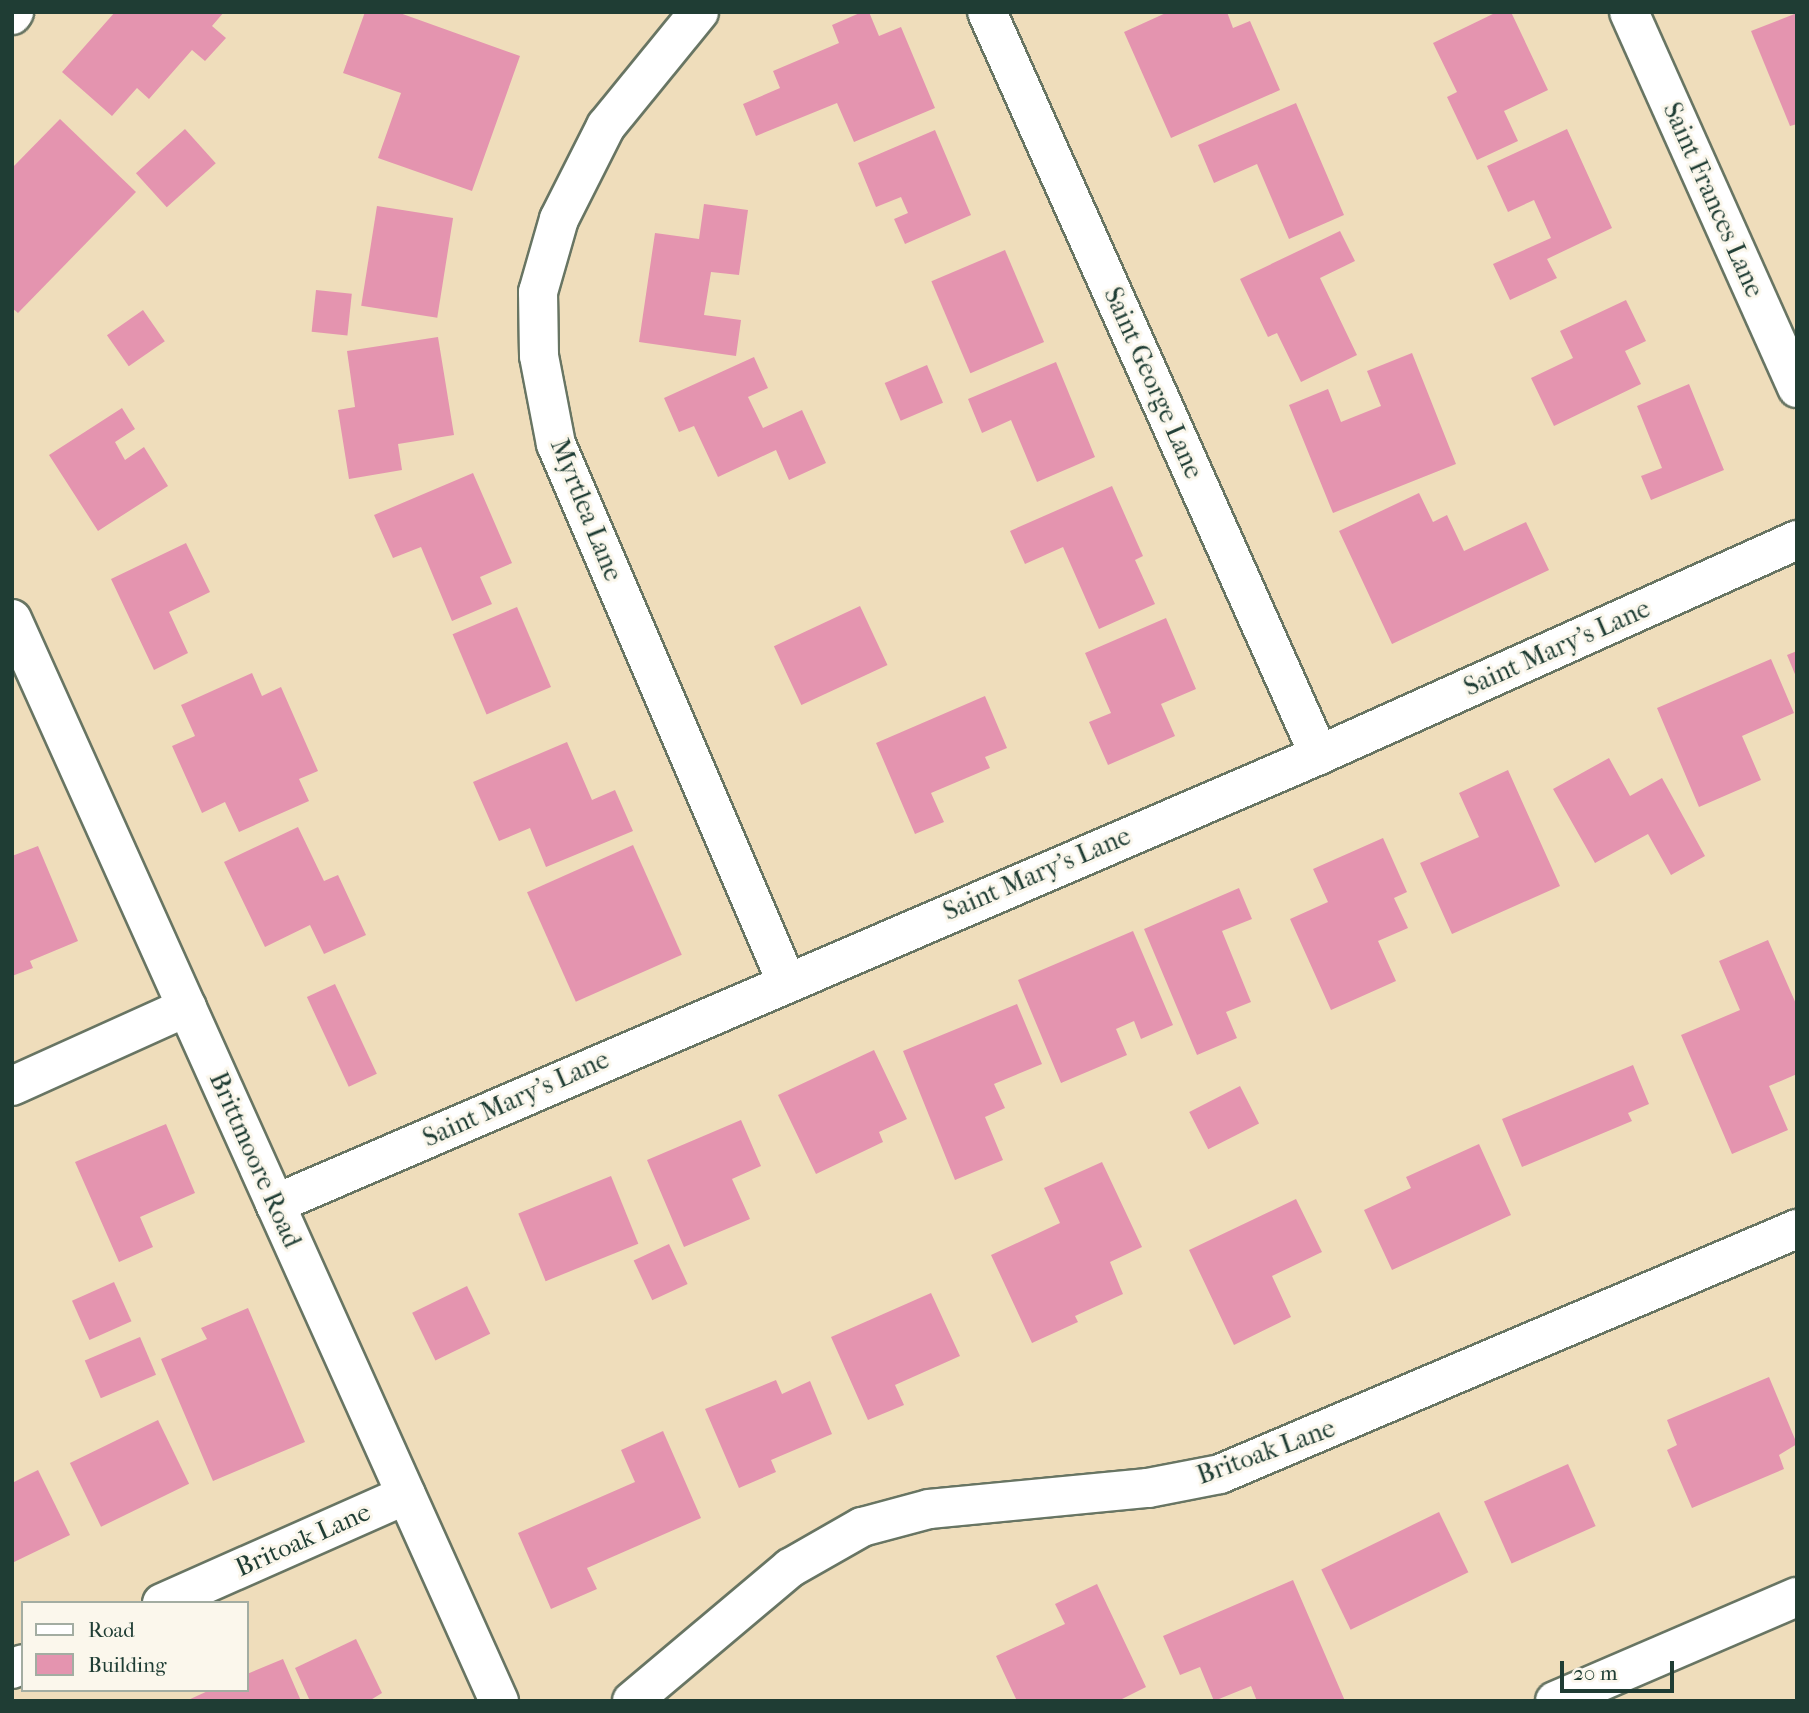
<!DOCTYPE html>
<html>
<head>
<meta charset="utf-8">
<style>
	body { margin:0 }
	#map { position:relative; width:1809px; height:1713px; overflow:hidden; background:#efddbb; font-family:"IM FELL French Canon",serif }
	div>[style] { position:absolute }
	.building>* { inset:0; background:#e494af; transform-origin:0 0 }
	.roads { filter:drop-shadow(2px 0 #687563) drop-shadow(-2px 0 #687563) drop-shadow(0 2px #687563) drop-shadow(0 -2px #687563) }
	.minor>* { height:38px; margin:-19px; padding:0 19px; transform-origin:19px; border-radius:19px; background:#fff }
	span { translate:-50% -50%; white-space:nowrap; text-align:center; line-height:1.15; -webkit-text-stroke:6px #fbf7ec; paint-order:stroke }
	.street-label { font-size:26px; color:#1f3d34 }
	.frame { position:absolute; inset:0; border:14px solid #1f3d34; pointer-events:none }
	.legend { position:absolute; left:21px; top:1601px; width:228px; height:91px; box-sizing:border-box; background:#fbf7ec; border:2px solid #a3ada2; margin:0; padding:9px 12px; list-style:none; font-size:21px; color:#1f3d34 }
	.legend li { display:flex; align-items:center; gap:14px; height:35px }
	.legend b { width:35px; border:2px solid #a3ada2 }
	.scale { position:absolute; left:1560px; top:1661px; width:114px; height:32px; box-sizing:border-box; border:4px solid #1f3d34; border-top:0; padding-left:9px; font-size:21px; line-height:24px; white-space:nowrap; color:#1f3d34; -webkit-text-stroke:5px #fbf7ec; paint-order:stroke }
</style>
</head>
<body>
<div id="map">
	<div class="building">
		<div style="clip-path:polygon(115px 12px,224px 12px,212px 26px,226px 38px,205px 61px,192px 50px,149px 99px,137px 88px,112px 116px,62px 72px)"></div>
		<div style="clip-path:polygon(365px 12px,397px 12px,520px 56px,472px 191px,378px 158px,401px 93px,343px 73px)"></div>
		<div style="clip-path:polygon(862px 12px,869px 12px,879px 36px,901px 27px,935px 108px,854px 142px,837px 103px,756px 136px,743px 104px,780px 88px,773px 71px,839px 43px,832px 25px)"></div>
		<div style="clip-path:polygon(1168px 12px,1227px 12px,1233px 28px,1250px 21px,1280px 90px,1171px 138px,1124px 32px)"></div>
		<div style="clip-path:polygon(1497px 12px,1511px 12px,1548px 90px,1504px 111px,1518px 141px,1477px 160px,1447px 97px,1457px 92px,1433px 43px)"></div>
		<div style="clip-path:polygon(1797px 13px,1797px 124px,1790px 126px,1751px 31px)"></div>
		<div style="clip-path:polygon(1296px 103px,1344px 215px,1289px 239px,1257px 164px,1214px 183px,1198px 145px)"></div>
		<div style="clip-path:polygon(60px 119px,136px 192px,18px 313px,12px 308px,12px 168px)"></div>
		<div style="left:185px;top:129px;width:46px;height:66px;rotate:48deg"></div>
		<div style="clip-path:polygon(1567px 129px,1612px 228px,1547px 259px,1557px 278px,1510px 300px,1493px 264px,1551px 238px,1534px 200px,1508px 212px,1487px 166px)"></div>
		<div style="clip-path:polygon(935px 130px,971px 215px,905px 244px,894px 219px,908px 213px,901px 197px,876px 207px,858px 163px)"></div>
		<div style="clip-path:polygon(704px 204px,748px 210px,739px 275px,711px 272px,704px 315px,741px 320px,736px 356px,639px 342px,655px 233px,699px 239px)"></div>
		<div style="left:377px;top:206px;width:77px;height:101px;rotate:9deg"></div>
		<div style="clip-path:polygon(1340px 231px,1355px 261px,1320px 278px,1357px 355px,1301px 382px,1277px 333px,1268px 337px,1240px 279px)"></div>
		<div style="left:1005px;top:250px;width:100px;height:80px;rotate:67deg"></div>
		<div style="left:316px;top:290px;width:36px;height:42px;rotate:6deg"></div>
		<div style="clip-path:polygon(1626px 300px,1646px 341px,1625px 351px,1641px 384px,1554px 426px,1531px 378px,1573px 358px,1560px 331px)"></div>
		<div style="left:143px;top:310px;width:38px;height:44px;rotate:55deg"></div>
		<div style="clip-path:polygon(438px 337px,454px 435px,398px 444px,402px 470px,349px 479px,338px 410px,355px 407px,347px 351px)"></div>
		<div style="clip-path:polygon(1412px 353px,1456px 464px,1333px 513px,1289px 405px,1328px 389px,1341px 422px,1381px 406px,1367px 371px)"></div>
		<div style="clip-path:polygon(754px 357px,768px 388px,748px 397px,763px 428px,802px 410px,826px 463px,789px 480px,776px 450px,718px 477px,694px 426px,679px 432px,664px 398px)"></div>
		<div style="clip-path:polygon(1056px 362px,1095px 457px,1037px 482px,1011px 420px,982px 433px,968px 399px)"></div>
		<div style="left:927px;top:365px;width:41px;height:46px;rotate:67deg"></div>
		<div style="clip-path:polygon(1689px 384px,1724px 470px,1651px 500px,1641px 476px,1662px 468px,1637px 406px)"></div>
		<div style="clip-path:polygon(122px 408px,135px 429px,115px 442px,125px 460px,144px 447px,168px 486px,98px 531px,49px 455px)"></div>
		<div style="clip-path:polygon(473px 473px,512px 563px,480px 577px,492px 604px,452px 621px,421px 547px,393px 558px,374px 515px)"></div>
		<div style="clip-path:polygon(1112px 486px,1143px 556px,1135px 560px,1155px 604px,1099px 629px,1063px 547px,1025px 564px,1010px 531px)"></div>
		<div style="clip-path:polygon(1419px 493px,1433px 522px,1447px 515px,1464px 551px,1526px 522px,1549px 570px,1392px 644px,1339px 531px)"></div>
		<div style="clip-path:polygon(186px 543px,210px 592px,169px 612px,188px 653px,154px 670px,111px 579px)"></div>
		<div style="left:860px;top:606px;width:65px;height:95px;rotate:65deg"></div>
		<div style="left:517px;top:607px;width:87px;height:70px;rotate:67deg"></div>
		<div style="clip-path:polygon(1166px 618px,1196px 689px,1161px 704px,1175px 736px,1108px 765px,1089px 722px,1111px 713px,1085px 653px)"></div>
		<div style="clip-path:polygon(1797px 651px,1797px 679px,1787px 655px)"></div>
		<div style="clip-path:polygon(1771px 659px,1794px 713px,1742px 736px,1761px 780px,1699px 807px,1657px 708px)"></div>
		<div style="clip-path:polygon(252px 673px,262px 696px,281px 687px,318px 771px,299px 779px,309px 801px,239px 832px,225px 802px,202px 813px,172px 746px,195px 736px,181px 705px)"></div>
		<div style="clip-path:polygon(985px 696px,1007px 748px,985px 757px,990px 768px,931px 793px,944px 822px,915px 834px,876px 743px)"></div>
		<div style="clip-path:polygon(567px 742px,592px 800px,615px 790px,633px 831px,546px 867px,530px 828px,499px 841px,473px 782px)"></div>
		<div style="clip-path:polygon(1609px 758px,1630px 796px,1662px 778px,1705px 856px,1671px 875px,1648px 834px,1595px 863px,1553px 789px)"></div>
		<div style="clip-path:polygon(1508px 770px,1560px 886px,1452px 934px,1420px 863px,1479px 837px,1459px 793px)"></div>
		<div style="clip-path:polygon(298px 827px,324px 881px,338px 875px,366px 935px,324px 954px,310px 925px,265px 947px,224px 862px)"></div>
		<div style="clip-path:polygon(1383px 838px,1407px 892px,1394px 898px,1408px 928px,1378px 941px,1396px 981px,1331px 1010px,1290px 919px,1328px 902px,1313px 869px)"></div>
		<div style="left:633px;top:845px;width:120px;height:116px;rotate:66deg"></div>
		<div style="clip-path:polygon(38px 846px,78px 941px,30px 961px,33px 968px,12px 976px,12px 856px)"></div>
		<div style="clip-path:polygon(1239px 888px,1252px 919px,1222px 931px,1251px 1002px,1226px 1012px,1237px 1038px,1197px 1055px,1144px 929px)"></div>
		<div style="clip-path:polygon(1133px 931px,1173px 1025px,1141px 1039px,1134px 1021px,1116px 1029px,1127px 1055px,1061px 1083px,1018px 980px)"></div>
		<div style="clip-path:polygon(1768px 940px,1797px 1006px,1797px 1074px,1769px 1086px,1788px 1130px,1732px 1154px,1681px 1035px,1740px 1010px,1719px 961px)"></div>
		<div style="left:335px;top:984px;width:99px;height:31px;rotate:65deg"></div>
		<div style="clip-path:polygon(1017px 1004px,1042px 1064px,994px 1084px,1005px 1108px,985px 1117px,1003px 1160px,955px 1180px,903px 1051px)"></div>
		<div style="clip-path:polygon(874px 1050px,907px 1119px,879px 1132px,883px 1142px,816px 1174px,778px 1095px)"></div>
		<div style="clip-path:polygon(1633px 1065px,1649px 1104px,1628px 1113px,1632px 1121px,1522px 1167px,1502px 1119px)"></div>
		<div style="left:1240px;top:1086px;width:42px;height:57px;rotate:63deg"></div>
		<div style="clip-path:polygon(741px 1120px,761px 1166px,732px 1179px,750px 1219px,684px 1247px,647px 1160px)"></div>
		<div style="clip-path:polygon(166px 1124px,195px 1193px,140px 1217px,153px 1247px,119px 1262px,75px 1162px)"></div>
		<div style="clip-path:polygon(1479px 1144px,1511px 1215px,1392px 1270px,1364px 1210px,1411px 1188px,1406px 1177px)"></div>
		<div style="clip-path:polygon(1102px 1162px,1142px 1247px,1110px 1262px,1123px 1294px,1075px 1316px,1078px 1322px,1032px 1343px,991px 1255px,1060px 1223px,1044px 1188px)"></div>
		<div style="left:611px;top:1176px;width:73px;height:100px;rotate:68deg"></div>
		<div style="clip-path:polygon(1296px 1199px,1322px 1252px,1272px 1276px,1291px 1317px,1234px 1345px,1189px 1250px)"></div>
		<div style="left:669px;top:1244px;width:44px;height:39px;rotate:65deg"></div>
		<div style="left:114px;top:1282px;width:43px;height:46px;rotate:66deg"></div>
		<div style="left:467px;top:1286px;width:53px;height:61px;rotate:64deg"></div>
		<div style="clip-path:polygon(931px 1293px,960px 1356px,895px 1385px,904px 1405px,868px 1420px,831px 1337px)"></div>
		<div style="clip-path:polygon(248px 1308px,305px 1442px,213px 1481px,161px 1359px,207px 1339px,201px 1328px)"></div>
		<div style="left:140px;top:1337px;width:41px;height:60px;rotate:67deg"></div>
		<div style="clip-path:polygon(1769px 1377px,1797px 1444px,1779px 1455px,1784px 1469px,1692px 1508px,1667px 1450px,1677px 1445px,1667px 1420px)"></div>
		<div style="clip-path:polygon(776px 1380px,782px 1394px,810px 1381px,832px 1434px,771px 1460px,776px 1472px,739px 1488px,705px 1409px)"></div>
		<div style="left:158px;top:1420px;width:71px;height:98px;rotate:64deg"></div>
		<div style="clip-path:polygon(663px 1431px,701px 1518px,587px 1568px,597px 1589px,551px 1609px,518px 1533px,635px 1482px,621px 1450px)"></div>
		<div style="left:1568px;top:1464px;width:68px;height:92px;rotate:66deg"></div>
		<div style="clip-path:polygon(38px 1470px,70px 1535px,12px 1563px,12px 1483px)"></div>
		<div style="left:1439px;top:1512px;width:67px;height:131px;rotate:64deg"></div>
		<div style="clip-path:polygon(1293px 1580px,1345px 1701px,1257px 1701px,1251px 1686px,1214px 1701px,1200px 1667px,1180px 1675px,1163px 1636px)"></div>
		<div style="clip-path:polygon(1097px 1584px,1146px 1687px,1118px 1701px,1017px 1701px,996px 1656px,1065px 1624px,1055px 1604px)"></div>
		<div style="clip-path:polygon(356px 1639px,382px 1693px,369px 1701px,310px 1701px,295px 1668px)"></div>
		<div style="clip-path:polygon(283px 1659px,301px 1701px,186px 1701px,210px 1690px,247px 1690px,247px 1674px)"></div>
	</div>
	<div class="roads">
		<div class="minor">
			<div style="left:699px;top:12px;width:147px;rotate:129.2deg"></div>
			<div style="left:606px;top:126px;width:104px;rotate:116.8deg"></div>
			<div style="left:559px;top:219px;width:76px;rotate:106deg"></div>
			<div style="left:538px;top:292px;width:64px;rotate:89.1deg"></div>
			<div style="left:539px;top:356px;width:90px;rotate:79.1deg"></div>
			<div style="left:556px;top:444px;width:584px;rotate:66.81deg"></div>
			<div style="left:987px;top:12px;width:814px;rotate:65.92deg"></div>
			<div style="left:1629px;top:12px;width:412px;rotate:65.9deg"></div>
			<div style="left:12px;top:15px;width:4px;rotate:-56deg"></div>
			<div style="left:12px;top:619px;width:1187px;rotate:65.77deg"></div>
			<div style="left:12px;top:1086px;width:192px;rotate:-24.3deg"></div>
			<div style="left:275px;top:1204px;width:1136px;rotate:-23.27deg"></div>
			<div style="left:1319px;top:755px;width:524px;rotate:-24.22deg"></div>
			<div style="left:162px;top:1603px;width:267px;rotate:-23.9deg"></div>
			<div style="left:12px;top:1669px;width:12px;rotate:-24deg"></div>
			<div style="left:632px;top:1701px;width:207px;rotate:-40.1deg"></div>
			<div style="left:790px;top:1568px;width:83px;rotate:-29.7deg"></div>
			<div style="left:862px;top:1527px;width:69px;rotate:-15deg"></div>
			<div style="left:929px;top:1509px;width:220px;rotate:-5.5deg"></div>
			<div style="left:1148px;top:1488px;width:73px;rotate:-11deg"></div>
			<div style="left:1220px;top:1474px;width:627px;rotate:-23.01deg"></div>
			<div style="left:1555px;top:1701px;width:263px;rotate:-23.3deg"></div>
		</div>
	</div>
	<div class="street-label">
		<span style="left:1713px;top:200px;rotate:66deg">Saint Frances Lane</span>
		<span style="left:1153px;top:383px;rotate:66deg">Saint George Lane</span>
		<span style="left:586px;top:510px;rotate:68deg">Myrtlea Lane</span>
		<span style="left:1557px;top:648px;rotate:-24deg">Saint Mary's Lane</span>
		<span style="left:1037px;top:874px;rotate:-23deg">Saint Mary's Lane</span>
		<span style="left:516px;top:1099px;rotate:-24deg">Saint Mary's Lane</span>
		<span style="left:255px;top:1160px;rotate:66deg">Brittmoore Road</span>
		<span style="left:1266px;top:1452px;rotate:-20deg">Britoak Lane</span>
		<span style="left:303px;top:1540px;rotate:-24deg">Britoak Lane</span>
	</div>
	<div class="frame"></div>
	<ul class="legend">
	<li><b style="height:9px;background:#fff"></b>Road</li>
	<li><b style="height:19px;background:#e494af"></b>Building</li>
	</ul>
	<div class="scale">20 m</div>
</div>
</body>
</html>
